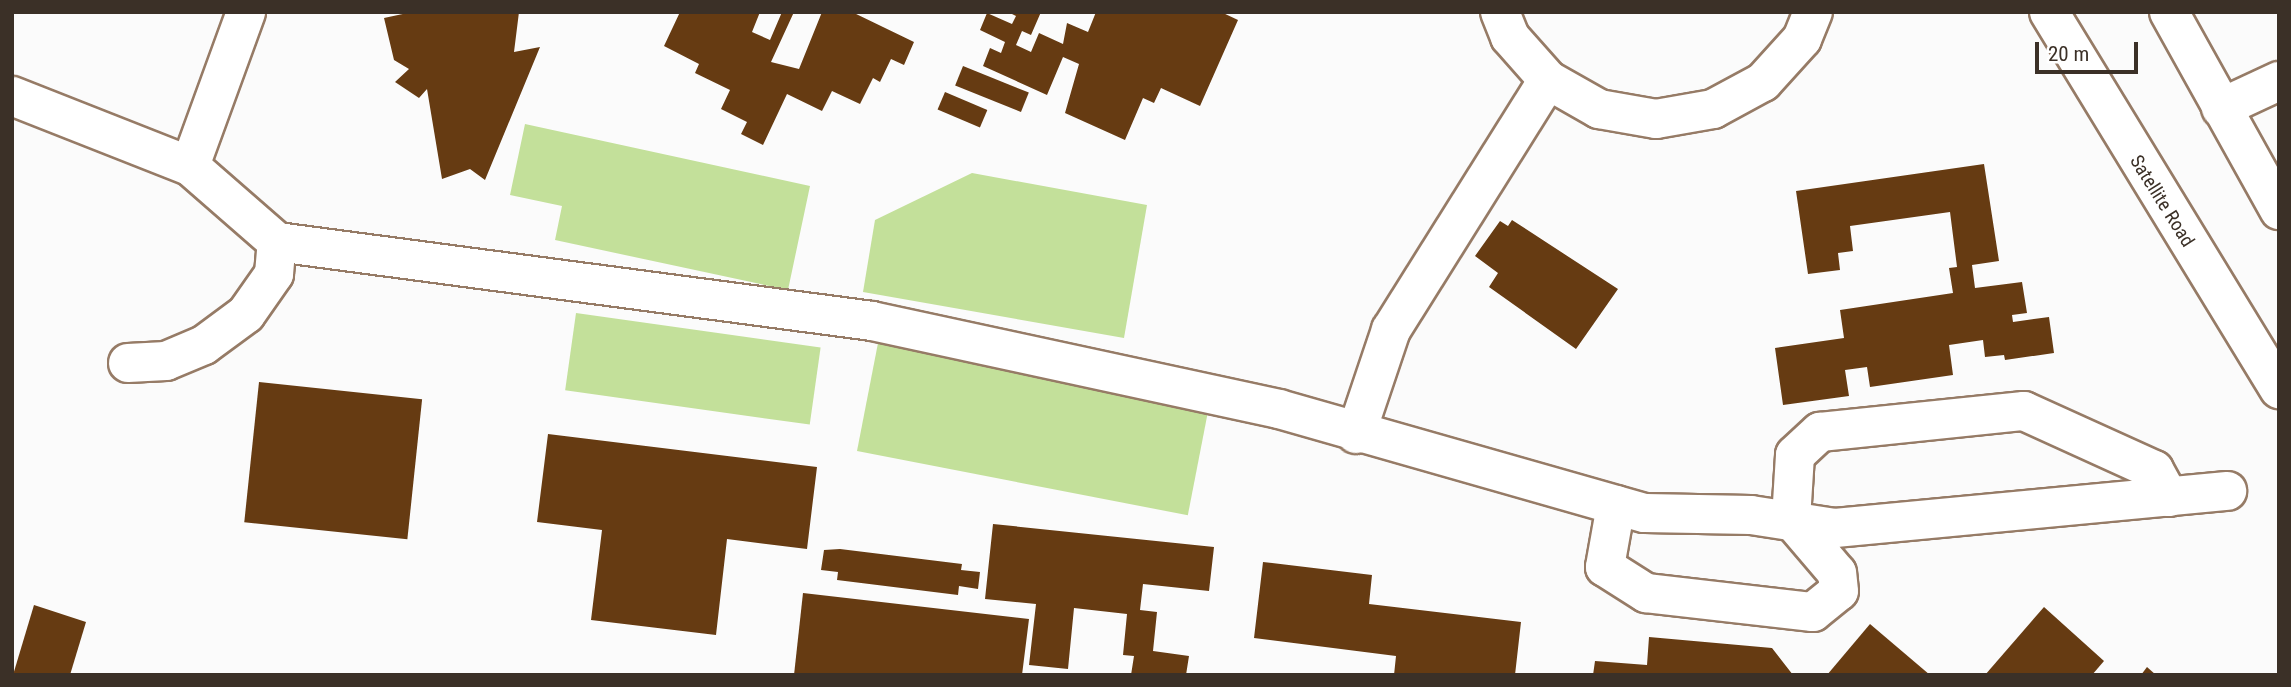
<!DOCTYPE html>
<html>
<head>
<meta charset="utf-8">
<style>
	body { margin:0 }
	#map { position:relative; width:2291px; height:687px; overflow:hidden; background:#fbfbfb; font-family:"Roboto Condensed",sans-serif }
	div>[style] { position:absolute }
	.green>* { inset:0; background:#c3e09a; transform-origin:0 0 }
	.building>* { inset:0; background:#663b12; transform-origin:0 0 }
	.roads { filter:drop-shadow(2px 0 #967b66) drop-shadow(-2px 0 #967b66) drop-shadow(0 2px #967b66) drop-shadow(0 -2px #967b66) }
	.minor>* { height:38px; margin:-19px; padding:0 19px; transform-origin:19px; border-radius:19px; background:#fff }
	.major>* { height:38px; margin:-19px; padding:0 19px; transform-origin:19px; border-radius:19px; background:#fff }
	span { translate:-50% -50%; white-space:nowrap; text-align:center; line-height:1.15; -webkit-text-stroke:7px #fff; paint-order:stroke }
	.street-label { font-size:19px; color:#3b3027 }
	.frame { position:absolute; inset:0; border:14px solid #3b3027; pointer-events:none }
	.scale { position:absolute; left:2035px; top:42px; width:103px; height:32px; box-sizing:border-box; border:4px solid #3b3027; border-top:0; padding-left:9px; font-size:21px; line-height:24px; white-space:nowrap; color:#3b3027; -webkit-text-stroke:5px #fff; paint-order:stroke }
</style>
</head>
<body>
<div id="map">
	<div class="green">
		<div style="clip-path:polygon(525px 124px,810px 186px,788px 290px,555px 240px,562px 206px,510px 195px)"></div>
		<div style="clip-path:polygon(972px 173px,1147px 205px,1124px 338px,863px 292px,875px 220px)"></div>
		<div style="left:576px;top:313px;width:247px;height:78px;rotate:8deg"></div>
		<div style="left:878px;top:343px;width:337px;height:110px;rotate:11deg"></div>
	</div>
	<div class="building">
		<div style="clip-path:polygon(412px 12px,519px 12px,514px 52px,540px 47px,485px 180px,470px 169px,442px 179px,427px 89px,419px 98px,395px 82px,409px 69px,394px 60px,384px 18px)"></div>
		<div style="clip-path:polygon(680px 12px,760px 12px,752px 32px,770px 40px,782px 12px,794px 12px,771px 62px,799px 69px,822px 12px,852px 12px,914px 42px,904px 65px,891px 59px,880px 82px,873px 78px,860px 104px,832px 91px,822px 111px,787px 94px,763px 145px,741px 134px,747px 122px,721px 109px,730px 90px,695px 73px,699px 64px,664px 46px)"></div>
		<div style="clip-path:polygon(1008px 12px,1041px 12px,1031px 35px,1022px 31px,1016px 45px,1031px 52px,1039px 33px,1063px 44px,1067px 23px,1088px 32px,1096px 12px,1221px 12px,1238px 20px,1200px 106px,1161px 88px,1154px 103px,1143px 98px,1125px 140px,1065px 113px,1079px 64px,1063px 57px,1047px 95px,983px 66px,990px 48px,1001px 53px,1005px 42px,980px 30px,987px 13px,1012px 24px,1016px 16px)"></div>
		<div style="left:963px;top:66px;width:71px;height:21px;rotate:22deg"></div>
		<div style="left:945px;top:92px;width:46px;height:19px;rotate:23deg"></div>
		<div style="clip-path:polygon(1984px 164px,1999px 261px,1972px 265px,1975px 288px,2022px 282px,2027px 313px,2012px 315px,2013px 322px,2049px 317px,2054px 353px,2005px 360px,2004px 355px,1985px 357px,1983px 340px,1949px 345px,1953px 375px,1870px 387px,1867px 367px,1845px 370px,1849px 396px,1783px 405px,1775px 348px,1844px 338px,1840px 310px,1953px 293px,1949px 268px,1957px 267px,1950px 212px,1850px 226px,1853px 251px,1838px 253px,1840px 270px,1808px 274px,1796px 191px)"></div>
		<div style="clip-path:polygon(1512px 220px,1618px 289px,1576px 349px,1489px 287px,1498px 273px,1475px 256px,1500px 221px,1508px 226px)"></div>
		<div style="left:259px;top:382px;width:164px;height:141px;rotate:6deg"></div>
		<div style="clip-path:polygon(548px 434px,817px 467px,807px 549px,727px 539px,716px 635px,591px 620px,602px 530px,537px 522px)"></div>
		<div style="clip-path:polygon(993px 524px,1214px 547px,1209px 591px,1143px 584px,1140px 610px,1157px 612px,1153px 651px,1189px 656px,1186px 675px,1131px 675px,1134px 656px,1123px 655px,1127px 614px,1074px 608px,1068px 669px,1029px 665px,1036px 604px,985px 599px)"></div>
		<div style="clip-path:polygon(840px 549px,962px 564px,961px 570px,980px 572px,978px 589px,959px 586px,958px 595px,837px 580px,838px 572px,821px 570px,824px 550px)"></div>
		<div style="clip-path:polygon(1263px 562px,1372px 575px,1369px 604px,1521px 622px,1515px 675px,1394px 675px,1396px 656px,1254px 638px)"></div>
		<div style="clip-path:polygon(803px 593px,1029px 619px,1022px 675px,794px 675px)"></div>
		<div style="clip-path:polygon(34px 605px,86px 622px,70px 675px,13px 675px)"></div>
		<div style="clip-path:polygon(2044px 607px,2104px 661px,2092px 675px,1985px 675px)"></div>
		<div style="clip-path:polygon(1870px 624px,1930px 675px,1827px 675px)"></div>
		<div style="clip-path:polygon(1649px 637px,1772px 648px,1793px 675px,1593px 675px,1595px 661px,1647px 665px)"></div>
		<div style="clip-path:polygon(2147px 667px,2156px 675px,2141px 675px)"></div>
	</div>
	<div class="roads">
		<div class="minor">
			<div style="left:1500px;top:12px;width:27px;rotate:68deg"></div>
			<div style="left:1510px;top:37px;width:57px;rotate:48.5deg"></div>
			<div style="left:1548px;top:80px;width:59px;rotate:29.6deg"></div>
			<div style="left:1599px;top:109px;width:58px;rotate:10deg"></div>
			<div style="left:1656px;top:119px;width:58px;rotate:-10deg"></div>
			<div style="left:1713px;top:109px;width:57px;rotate:-28.4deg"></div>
			<div style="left:1763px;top:82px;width:58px;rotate:-47.8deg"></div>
			<div style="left:1802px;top:39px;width:29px;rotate:-68deg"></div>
			<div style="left:12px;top:96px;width:191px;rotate:21.5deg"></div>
			<div style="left:2221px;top:108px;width:64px;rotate:-25deg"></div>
			<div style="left:277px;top:242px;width:600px;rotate:7.56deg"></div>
			<div style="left:872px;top:321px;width:416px;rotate:12.2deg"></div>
			<div style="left:1279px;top:409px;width:380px;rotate:15.9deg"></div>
			<div style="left:1645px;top:513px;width:106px;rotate:1.1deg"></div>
			<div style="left:1751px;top:515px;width:85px;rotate:8.8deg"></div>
			<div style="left:1835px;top:528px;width:394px;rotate:-5.4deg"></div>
			<div style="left:128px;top:363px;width:38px;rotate:-3deg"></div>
			<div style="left:166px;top:361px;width:41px;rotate:-22.8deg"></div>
			<div style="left:204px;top:345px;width:52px;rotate:-36.4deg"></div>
			<div style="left:246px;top:314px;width:49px;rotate:-55deg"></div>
			<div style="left:274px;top:274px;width:32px;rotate:-85deg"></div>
			<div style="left:277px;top:242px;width:116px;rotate:-138.9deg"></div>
			<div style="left:190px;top:166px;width:164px;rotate:-70deg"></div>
			<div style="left:1356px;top:434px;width:110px;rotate:-71.4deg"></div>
			<div style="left:1391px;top:330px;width:295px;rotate:-57.9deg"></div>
			<div style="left:1616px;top:505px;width:63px;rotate:100.1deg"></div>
			<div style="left:1605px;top:567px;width:49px;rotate:32.4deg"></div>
			<div style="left:1646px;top:593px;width:168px;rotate:6.5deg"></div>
			<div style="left:1813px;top:612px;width:33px;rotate:-39deg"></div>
			<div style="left:1839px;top:591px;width:18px;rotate:-96deg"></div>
			<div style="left:1837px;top:573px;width:71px;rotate:-130.4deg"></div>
			<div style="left:1791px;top:519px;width:64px;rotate:-86.4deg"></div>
			<div style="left:1795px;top:455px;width:34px;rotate:-43deg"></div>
			<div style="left:1820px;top:432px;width:205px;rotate:-5.9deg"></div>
			<div style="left:2024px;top:411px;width:143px;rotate:24.4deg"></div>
			<div style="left:2154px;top:470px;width:31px;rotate:61deg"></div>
		</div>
		<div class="major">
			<div style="left:2049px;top:12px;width:442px;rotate:58.6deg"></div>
			<div style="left:2169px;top:12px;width:227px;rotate:60.9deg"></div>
		</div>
	</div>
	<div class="street-label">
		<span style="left:2162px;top:201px;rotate:58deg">Satellite Road</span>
	</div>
	<div class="frame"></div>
	<div class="scale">20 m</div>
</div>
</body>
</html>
